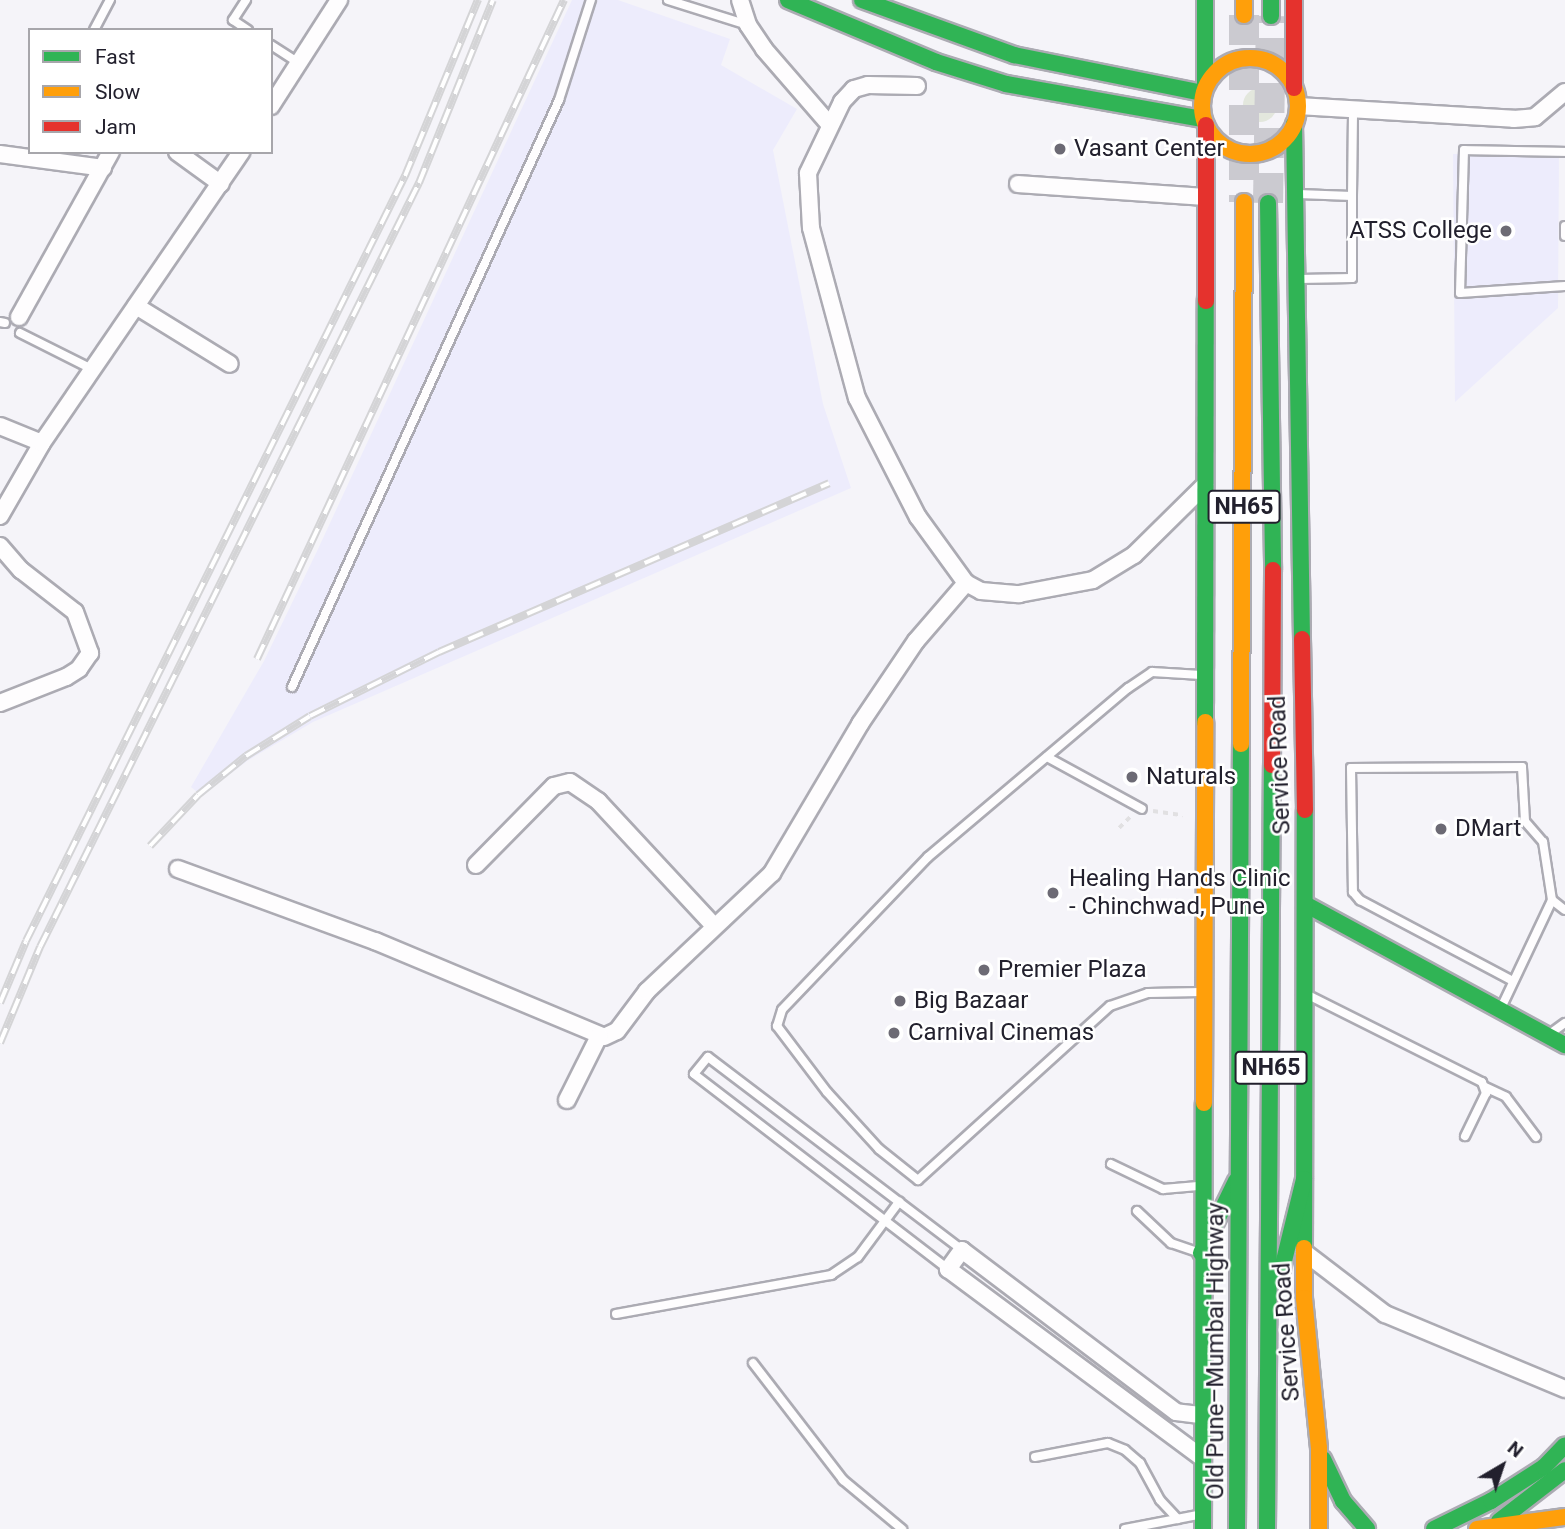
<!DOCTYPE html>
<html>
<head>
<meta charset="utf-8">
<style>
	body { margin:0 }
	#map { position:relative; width:1565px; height:1529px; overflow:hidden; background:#f5f4f9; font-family:Roboto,sans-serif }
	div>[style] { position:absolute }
	.built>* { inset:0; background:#edecfc }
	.green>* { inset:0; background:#e3e7dd }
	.round { border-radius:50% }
	.highway-tunnel>* { height:30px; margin-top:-15px; transform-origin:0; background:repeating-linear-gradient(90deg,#cbcad0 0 30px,transparent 0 45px) }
	.path>* { height:3.5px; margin-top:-1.75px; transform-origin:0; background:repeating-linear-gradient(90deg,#e1e0e2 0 5px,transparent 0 10px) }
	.roads { filter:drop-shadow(2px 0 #acabb3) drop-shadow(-2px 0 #acabb3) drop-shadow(0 2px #acabb3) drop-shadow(0 -2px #acabb3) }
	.lane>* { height:8px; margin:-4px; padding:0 4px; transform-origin:4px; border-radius:4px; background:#fefdfe }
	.street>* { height:16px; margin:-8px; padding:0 8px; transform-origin:8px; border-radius:8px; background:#fefdfe }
	.fast>* { height:16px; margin:-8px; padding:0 8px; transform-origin:8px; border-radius:8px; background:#30b455 }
	.slow>* { height:16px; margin:-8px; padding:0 8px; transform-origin:8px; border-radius:8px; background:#ff9f0a }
	.slow>.ring { margin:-8px; padding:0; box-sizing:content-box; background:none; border:16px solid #ff9f0a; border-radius:50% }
	.jam>* { height:16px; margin:-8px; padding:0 8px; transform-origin:8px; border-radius:8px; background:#e5322d }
	.rail>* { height:8px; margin-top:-4px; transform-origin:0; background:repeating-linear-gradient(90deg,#fff 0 16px,#d4d4d6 0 32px); box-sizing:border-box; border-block:2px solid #d4d4d6 }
	.dots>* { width:19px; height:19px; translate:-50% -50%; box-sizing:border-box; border:4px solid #fff; border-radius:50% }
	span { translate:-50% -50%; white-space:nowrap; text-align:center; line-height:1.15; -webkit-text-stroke:5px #fff; paint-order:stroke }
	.shield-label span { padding:2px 5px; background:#fff; border:2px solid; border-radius:5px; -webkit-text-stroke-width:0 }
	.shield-label { font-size:23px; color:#22202d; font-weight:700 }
	.poi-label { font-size:24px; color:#22202d }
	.left { translate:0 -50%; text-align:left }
	.right { translate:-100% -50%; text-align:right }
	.street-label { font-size:24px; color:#22202d }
	.legend { position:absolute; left:28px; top:28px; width:245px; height:126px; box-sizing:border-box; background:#fff; border:2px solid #a7a6ab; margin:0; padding:9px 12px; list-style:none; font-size:21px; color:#22202d }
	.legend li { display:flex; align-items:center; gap:14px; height:35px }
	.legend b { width:35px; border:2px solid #a7a6ab }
	.north { position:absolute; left:1467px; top:1431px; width:70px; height:70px; -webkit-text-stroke:5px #fff; paint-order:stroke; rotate:39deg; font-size:19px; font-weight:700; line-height:28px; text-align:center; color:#22202d }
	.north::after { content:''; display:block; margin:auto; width:24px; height:32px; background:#22202d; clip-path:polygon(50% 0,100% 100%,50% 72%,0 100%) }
</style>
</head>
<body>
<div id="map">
	<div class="built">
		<div style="clip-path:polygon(572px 0,618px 0,730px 39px,721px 65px,797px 109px,773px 150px,823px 404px,851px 488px,313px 722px,247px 761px,202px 796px,191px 787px,264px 661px,318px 549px)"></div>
		<div style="clip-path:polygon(1453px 154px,1559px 154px,1558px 308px,1455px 402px)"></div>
	</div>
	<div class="green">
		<div class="round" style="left:1243px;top:88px;width:34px;height:34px"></div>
	</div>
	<div class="highway-tunnel">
		<div style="left:1244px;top:15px;width:187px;rotate:90deg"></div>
		<div style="left:1268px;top:203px;width:187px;rotate:-89.1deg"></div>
	</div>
	<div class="path">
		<div style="left:1153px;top:811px;width:30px;rotate:8deg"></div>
		<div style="left:1119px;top:828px;width:16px;rotate:-45deg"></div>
	</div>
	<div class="roads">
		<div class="lane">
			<div style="left:246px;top:0;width:24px;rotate:123deg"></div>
			<div style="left:233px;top:20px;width:18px;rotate:34deg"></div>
			<div style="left:668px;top:0;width:84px;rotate:17.4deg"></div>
			<div style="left:94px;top:30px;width:34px;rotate:-62deg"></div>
			<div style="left:271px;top:45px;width:33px;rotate:33deg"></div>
			<div style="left:1565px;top:152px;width:101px;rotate:-178.9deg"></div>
			<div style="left:1464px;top:150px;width:143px;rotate:91.6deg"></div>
			<div style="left:1460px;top:293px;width:105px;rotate:-3.8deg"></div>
			<div style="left:1298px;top:194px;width:54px;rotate:2.1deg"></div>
			<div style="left:1352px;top:196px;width:86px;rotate:-89.3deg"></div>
			<div style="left:1565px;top:226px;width:10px;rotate:90deg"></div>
			<div style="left:1299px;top:279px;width:53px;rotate:-1.1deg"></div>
			<div style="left:1352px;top:278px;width:82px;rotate:-90deg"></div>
			<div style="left:0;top:322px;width:5px;rotate:11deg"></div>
			<div style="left:20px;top:333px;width:80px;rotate:26.6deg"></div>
			<div style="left:1201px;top:675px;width:49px;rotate:-176.5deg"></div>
			<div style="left:1152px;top:672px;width:29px;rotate:146deg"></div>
			<div style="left:1128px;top:688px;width:262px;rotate:139.8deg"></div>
			<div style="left:928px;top:857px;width:211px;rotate:133.7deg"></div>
			<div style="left:782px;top:1010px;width:17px;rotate:107deg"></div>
			<div style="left:777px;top:1026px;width:83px;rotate:52.9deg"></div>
			<div style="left:827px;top:1092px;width:77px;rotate:47.6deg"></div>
			<div style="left:879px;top:1149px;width:50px;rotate:38.5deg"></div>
			<div style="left:918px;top:1180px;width:259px;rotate:-42.2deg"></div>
			<div style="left:1110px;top:1006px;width:40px;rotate:-18.9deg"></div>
			<div style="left:1148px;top:993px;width:53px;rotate:-1.1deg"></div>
			<div style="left:292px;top:687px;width:645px;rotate:-65.54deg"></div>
			<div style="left:559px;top:100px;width:105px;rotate:-72.3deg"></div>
			<div style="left:1047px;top:757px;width:108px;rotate:28.7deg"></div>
			<div style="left:1552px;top:900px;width:16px;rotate:38deg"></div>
			<div style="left:1310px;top:996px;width:192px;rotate:26.6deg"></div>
			<div style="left:1482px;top:1082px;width:12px;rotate:70deg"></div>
			<div style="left:1486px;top:1093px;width:48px;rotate:116deg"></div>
			<div style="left:1502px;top:1006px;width:117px;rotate:-64.7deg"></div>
			<div style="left:1552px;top:900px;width:59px;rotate:-98.8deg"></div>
			<div style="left:1543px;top:842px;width:28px;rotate:-131deg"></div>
			<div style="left:1525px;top:821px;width:54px;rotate:-93.2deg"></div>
			<div style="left:1522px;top:767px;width:171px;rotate:179.7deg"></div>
			<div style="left:1351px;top:768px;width:124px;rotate:89.1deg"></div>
			<div style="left:1353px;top:892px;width:11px;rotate:49deg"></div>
			<div style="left:1360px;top:900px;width:173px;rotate:27.9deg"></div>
			<div style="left:1551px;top:1033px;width:17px;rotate:-36deg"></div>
			<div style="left:1485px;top:1087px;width:23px;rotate:25deg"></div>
			<div style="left:1506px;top:1097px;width:50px;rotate:53.1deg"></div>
			<div style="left:1111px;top:1164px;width:58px;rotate:25.7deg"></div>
			<div style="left:1163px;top:1189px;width:38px;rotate:-5deg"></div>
			<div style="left:1137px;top:1211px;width:47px;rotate:43.3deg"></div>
			<div style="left:1171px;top:1243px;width:24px;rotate:19deg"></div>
			<div style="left:948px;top:1269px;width:320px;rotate:-142.5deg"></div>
			<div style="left:694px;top:1074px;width:22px;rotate:-51deg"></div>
			<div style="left:708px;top:1057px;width:319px;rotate:37.2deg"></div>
			<div style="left:616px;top:1314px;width:219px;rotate:-10.3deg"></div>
			<div style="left:831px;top:1275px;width:32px;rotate:-34deg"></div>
			<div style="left:858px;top:1257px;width:69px;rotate:-53.3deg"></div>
			<div style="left:753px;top:1363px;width:148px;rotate:52.4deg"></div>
			<div style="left:843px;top:1480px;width:77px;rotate:39.7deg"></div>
			<div style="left:1035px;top:1457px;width:74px;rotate:-10.9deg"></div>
			<div style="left:1108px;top:1443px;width:18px;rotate:22deg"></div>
			<div style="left:1125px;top:1450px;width:20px;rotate:41deg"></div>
			<div style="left:1140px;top:1463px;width:42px;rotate:61.6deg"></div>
			<div style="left:1160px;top:1500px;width:26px;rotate:47deg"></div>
			<div style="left:1125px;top:1529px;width:74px;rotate:-10.9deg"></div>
		</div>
		<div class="street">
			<div style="left:740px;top:0;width:26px;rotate:72deg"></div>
			<div style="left:748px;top:25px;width:29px;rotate:56deg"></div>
			<div style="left:764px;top:49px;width:99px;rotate:49.1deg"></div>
			<div style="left:917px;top:86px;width:49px;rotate:-178.8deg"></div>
			<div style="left:868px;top:85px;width:15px;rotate:164deg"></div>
			<div style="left:854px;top:89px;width:18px;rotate:133deg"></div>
			<div style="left:842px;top:102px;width:79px;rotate:115.6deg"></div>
			<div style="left:808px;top:173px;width:55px;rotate:86.9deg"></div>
			<div style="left:811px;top:228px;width:176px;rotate:74.9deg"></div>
			<div style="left:857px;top:398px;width:134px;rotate:62.9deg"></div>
			<div style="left:918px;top:517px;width:82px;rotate:54deg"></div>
			<div style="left:966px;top:583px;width:17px;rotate:28deg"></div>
			<div style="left:981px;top:591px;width:38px;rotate:5deg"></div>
			<div style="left:1019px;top:594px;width:75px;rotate:-10.7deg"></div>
			<div style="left:1093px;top:580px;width:48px;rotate:-31.4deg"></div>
			<div style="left:1134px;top:555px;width:100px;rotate:-44.6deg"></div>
			<div style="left:271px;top:106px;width:126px;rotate:-57.3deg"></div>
			<div style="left:1298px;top:106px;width:216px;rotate:3.4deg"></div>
			<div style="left:1514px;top:119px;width:21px;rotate:-5deg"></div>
			<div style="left:1535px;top:117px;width:39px;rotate:-40deg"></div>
			<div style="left:177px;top:152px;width:54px;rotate:36deg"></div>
			<div style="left:0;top:154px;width:104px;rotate:7.7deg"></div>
			<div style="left:1018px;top:184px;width:187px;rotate:4deg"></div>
			<div style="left:136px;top:306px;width:110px;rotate:31.7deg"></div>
			<div style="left:19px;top:317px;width:189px;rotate:-60.9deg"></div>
			<div style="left:0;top:426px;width:45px;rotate:22deg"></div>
			<div style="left:0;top:516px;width:84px;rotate:-60.1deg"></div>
			<div style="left:42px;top:443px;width:353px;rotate:-55.6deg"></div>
			<div style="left:0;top:546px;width:32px;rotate:49deg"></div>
			<div style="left:21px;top:570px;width:68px;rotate:37.9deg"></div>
			<div style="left:75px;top:612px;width:44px;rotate:69.9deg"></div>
			<div style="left:90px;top:653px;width:19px;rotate:125deg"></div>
			<div style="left:79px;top:669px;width:15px;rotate:148deg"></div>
			<div style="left:66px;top:677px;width:71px;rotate:158.5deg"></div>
			<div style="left:476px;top:865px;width:111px;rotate:-45.4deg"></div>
			<div style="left:554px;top:786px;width:16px;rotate:-14deg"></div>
			<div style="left:570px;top:782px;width:34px;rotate:34deg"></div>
			<div style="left:598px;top:801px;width:171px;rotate:47.1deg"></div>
			<div style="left:178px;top:869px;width:210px;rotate:20.1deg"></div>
			<div style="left:375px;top:941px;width:248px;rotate:22.7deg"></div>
			<div style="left:604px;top:1037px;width:14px;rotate:-25deg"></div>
			<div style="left:617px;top:1031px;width:50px;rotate:-53.1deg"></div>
			<div style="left:647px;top:991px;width:172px;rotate:-43.3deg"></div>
			<div style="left:772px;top:873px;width:173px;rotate:-59.4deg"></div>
			<div style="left:860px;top:724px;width:100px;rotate:-56deg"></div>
			<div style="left:916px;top:641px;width:77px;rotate:-49.2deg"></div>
			<div style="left:567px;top:1100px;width:72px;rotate:-63.4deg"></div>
			<div style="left:1304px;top:1252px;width:102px;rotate:37.4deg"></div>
			<div style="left:1385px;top:1314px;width:195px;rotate:22.6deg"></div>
			<div style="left:1200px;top:1415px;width:24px;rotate:-173deg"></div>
			<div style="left:1176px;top:1412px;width:268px;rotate:-142.9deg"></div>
			<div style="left:962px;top:1250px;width:24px;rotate:126deg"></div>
			<div style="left:948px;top:1269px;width:314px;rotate:36.6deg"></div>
		</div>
		<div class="fast">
			<div style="left:788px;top:0;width:160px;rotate:22.7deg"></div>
			<div style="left:936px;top:62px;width:73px;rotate:17.4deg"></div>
			<div style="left:1006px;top:84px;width:200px;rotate:10.1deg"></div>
			<div style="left:862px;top:0;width:162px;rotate:19.9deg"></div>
			<div style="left:1014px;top:55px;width:193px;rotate:11.4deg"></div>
			<div style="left:1205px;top:0;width:88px;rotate:90deg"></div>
			<div style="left:1271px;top:0;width:16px;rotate:90deg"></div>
			<div style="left:1294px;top:124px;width:515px;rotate:89.11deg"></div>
			<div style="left:1268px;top:203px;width:367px;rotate:89.2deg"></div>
			<div style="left:1205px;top:722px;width:421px;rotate:-89.9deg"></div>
			<div style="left:1305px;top:904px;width:296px;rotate:28.5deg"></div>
			<div style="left:1304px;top:1248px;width:438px;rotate:-89.9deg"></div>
			<div style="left:1201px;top:1253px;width:80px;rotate:-64.1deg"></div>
			<div style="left:1280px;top:1277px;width:101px;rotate:-76.2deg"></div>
			<div style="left:1323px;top:1459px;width:47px;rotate:64.5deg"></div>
			<div style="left:1343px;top:1501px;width:37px;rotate:49deg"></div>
			<div style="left:1499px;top:1521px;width:83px;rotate:-37.7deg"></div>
			<div style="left:1203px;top:1529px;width:426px;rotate:-89.9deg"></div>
			<div style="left:1237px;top:1529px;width:785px;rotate:-89.71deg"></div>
			<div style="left:1267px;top:1529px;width:764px;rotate:-89.63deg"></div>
			<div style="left:1434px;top:1529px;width:64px;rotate:-26.2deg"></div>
			<div style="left:1491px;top:1501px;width:63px;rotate:-32.7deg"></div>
			<div style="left:1544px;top:1467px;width:30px;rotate:-46deg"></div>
		</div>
		<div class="slow">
			<div style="left:1244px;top:0;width:15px;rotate:90deg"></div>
			<div class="ring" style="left:1202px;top:58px;width:80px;height:80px"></div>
			<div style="left:1241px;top:744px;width:542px;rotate:-89.68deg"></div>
			<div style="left:1204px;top:1103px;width:381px;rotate:-89.8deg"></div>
			<div style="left:1304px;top:1248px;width:50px;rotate:90deg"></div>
			<div style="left:1304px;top:1298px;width:151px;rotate:84.3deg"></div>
			<div style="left:1319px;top:1448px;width:81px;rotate:90deg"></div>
			<div style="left:1477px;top:1529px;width:89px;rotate:-7.8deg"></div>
		</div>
		<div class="jam">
			<div style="left:1294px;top:0;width:88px;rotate:90deg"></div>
			<div style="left:1206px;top:301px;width:176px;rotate:-90deg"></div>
			<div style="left:1302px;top:639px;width:171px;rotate:89deg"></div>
			<div style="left:1272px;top:765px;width:195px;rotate:-89.7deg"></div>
		</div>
	</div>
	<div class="rail">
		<div style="left:257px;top:659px;width:727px;rotate:-65.02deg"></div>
		<div style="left:150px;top:846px;width:70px;rotate:-46.7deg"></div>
		<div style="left:198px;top:795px;width:62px;rotate:-39.1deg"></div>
		<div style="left:246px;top:756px;width:75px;rotate:-32deg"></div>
		<div style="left:310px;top:716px;width:144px;rotate:-26.4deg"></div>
		<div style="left:439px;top:652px;width:425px;rotate:-23.4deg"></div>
		<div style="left:0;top:1003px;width:67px;rotate:-67.2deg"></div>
		<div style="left:26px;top:941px;width:854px;rotate:-63.65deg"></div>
		<div style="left:405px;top:176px;width:191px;rotate:-67.5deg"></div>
		<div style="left:0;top:1043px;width:104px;rotate:-67.4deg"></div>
		<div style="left:40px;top:947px;width:853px;rotate:-63.62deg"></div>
		<div style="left:419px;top:183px;width:197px;rotate:-68deg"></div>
	</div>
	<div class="dots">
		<div style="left:1060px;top:149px;background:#6c6a74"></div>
		<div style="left:1506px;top:231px;background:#6c6a74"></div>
		<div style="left:1132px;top:777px;background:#6c6a74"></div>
		<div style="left:1441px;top:829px;background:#6c6a74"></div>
		<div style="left:1053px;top:893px;background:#6c6a74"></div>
		<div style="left:984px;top:970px;background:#6c6a74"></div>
		<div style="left:900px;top:1001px;background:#6c6a74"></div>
		<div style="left:894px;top:1033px;background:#6c6a74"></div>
	</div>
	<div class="shield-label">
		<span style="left:1244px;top:507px">NH65</span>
		<span style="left:1271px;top:1068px">NH65</span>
	</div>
	<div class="poi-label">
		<span class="left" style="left:1074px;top:149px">Vasant Center</span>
		<span class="right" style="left:1492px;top:231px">ATSS College</span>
		<span class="left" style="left:1146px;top:777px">Naturals</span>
		<span class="left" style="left:1455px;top:829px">DMart</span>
		<span class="left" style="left:1069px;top:893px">Healing Hands Clinic<br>- Chinchwad, Pune</span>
		<span class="left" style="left:998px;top:970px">Premier Plaza</span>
		<span class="left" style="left:914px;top:1001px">Big Bazaar</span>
		<span class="left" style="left:908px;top:1033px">Carnival Cinemas</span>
	</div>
	<div class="street-label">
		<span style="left:1280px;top:765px;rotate:-92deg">Service Road</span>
		<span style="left:1287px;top:1332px;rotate:-94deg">Service Road</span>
		<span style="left:1216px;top:1351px;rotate:-90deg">Old Pune–Mumbai Highway</span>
	</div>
	<ul class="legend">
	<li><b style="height:9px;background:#30b455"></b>Fast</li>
	<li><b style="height:9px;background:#ff9f0a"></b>Slow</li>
	<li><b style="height:9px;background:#e5322d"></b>Jam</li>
	</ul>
	<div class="north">N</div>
</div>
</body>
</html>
